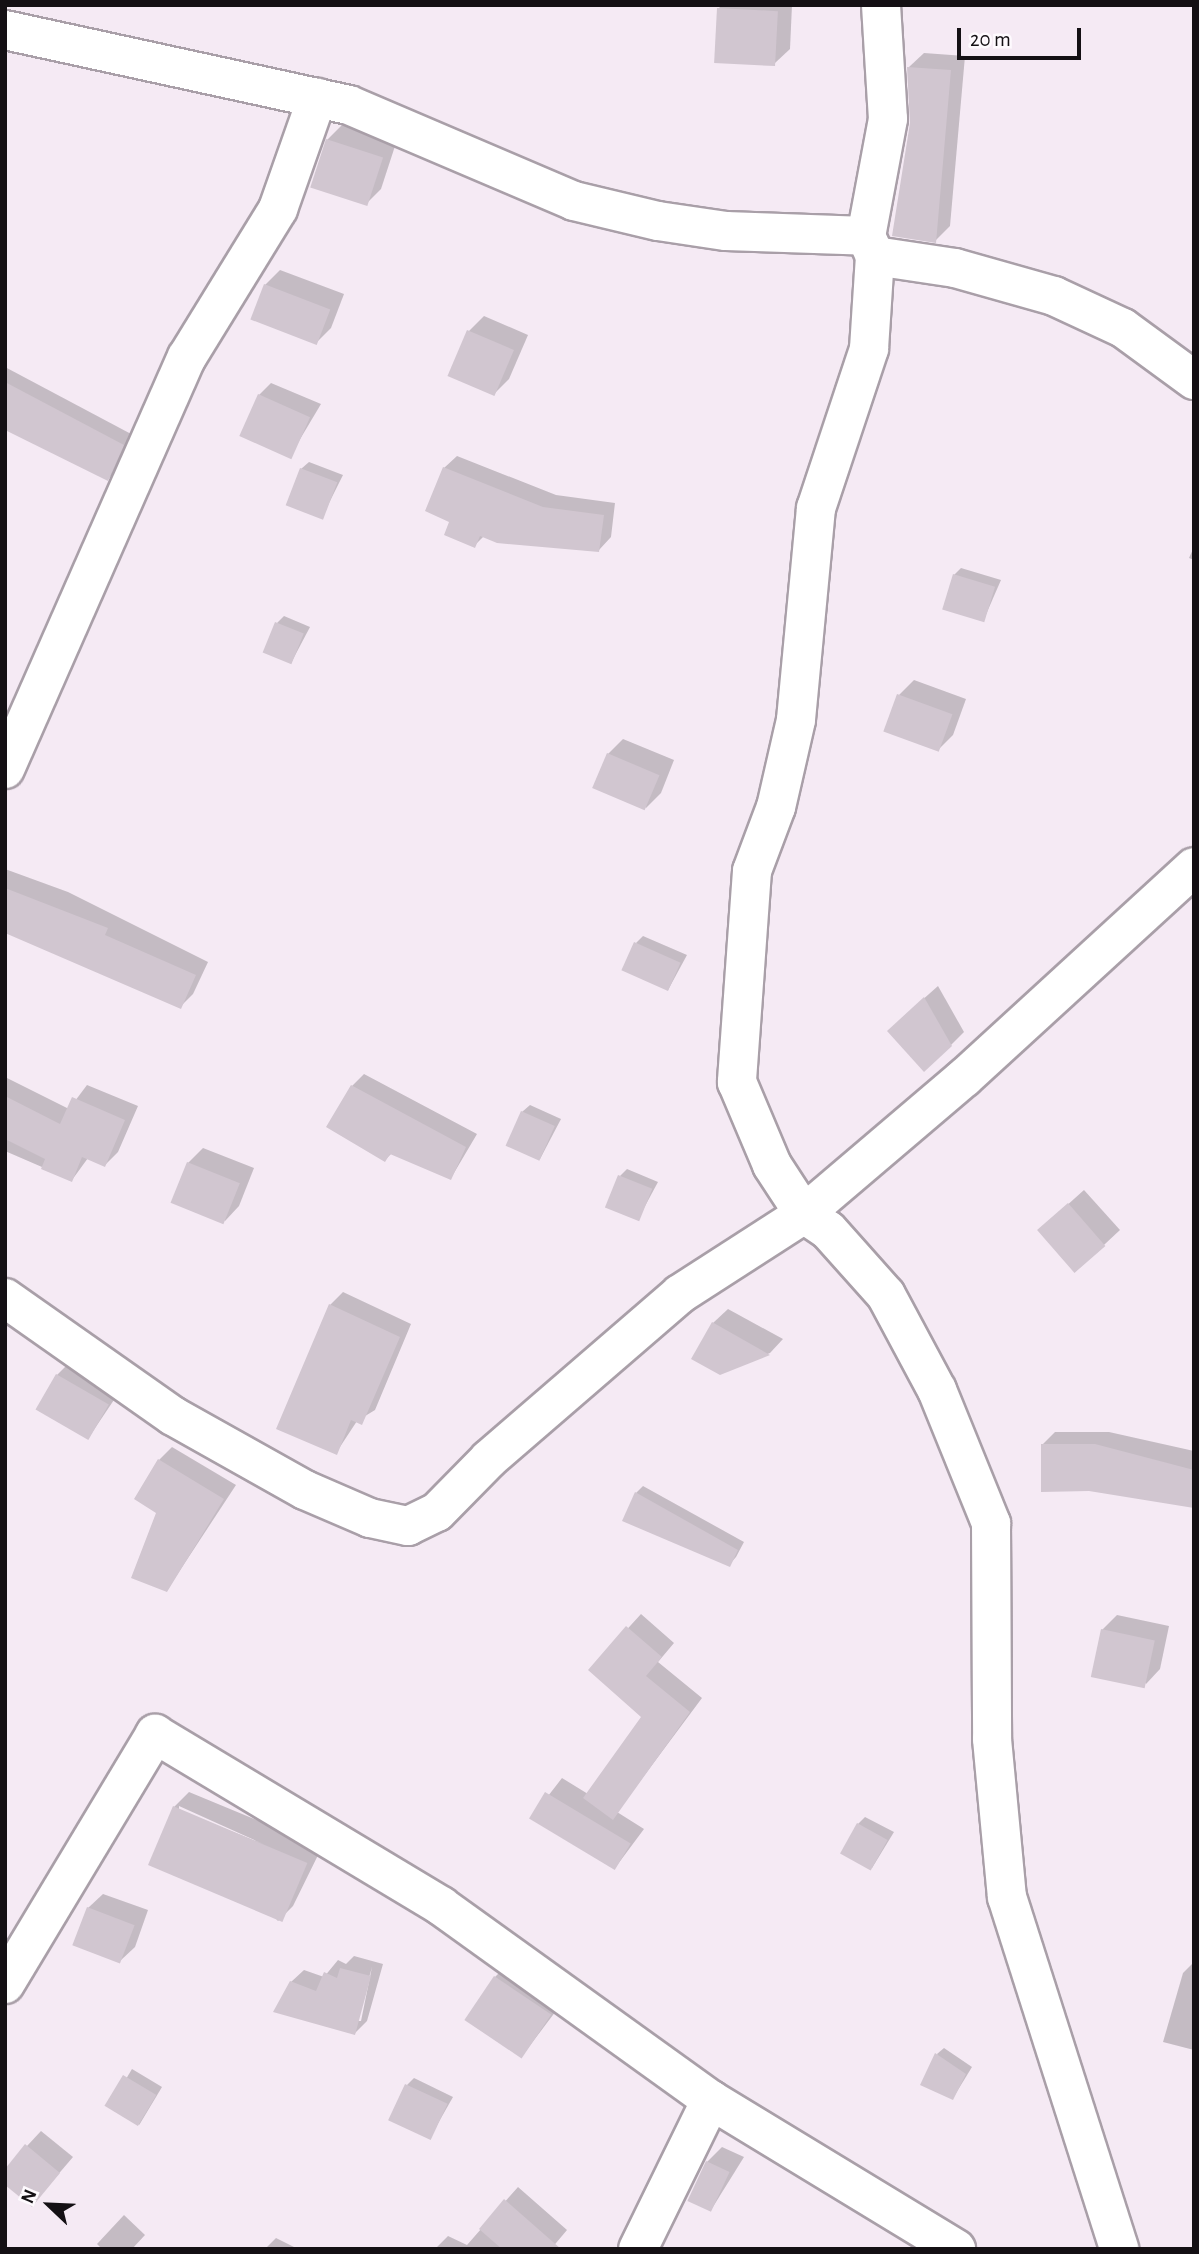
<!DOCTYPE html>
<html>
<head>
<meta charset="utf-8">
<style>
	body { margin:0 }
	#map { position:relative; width:1199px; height:2254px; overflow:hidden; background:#f5eaf4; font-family:"Alegreya Sans",sans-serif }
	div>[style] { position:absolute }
	.shadow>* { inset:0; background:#0003; transform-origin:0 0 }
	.building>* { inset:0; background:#d1c6d0; transform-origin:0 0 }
	.roads { filter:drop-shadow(2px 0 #a99fa8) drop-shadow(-2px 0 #a99fa8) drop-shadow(0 2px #a99fa8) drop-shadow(0 -2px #a99fa8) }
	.minor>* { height:38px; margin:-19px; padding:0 19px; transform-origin:19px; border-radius:19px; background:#fff }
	span { translate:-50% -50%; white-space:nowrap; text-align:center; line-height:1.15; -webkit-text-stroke:7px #fefafe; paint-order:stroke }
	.frame { position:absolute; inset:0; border:7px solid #141014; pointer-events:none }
	.north { position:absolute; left:14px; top:2170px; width:70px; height:70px; -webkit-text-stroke:5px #fefafe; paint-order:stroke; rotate:293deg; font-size:19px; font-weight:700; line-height:28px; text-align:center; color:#141014 }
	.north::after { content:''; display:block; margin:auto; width:24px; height:32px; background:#141014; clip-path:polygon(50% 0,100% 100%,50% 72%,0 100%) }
	.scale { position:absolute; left:957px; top:28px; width:124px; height:32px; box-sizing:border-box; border:4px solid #141014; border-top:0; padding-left:9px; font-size:21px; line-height:24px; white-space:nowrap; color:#141014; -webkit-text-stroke:5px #fefafe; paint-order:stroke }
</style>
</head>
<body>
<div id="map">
	<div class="shadow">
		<div style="clip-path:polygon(722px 5px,792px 5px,790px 49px,775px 63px,718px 9px)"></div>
		<div style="clip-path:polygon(924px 53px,965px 56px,950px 226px,935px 241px,911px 123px,909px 67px)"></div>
		<div style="clip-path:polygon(342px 125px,396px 143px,381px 189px,367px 203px,327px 140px)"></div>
		<div style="clip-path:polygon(280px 270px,344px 294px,331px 328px,317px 342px,265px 285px)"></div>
		<div style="clip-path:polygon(484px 316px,528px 335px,509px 379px,494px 394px,449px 375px,469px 331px)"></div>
		<div style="clip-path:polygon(5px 367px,133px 435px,118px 469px,108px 479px,5px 426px)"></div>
		<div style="clip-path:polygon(271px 383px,321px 404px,290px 456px,259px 395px)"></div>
		<div style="clip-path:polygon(457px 456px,556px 495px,615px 503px,611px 537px,599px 550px,484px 536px,474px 546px,451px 521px,444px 468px)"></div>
		<div style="clip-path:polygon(309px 462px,343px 475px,322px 517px,301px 469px)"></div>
		<div style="clip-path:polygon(1194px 547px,1194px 560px,1189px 558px)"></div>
		<div style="clip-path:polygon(961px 568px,1001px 580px,984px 619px,954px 575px)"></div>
		<div style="clip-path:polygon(284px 616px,310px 627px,291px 663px,277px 623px)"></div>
		<div style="clip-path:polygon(914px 680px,966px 699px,953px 735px,938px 750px,885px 730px,899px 695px)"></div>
		<div style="clip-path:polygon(623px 739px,674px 760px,661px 793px,646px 808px,608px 754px)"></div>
		<div style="clip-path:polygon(5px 869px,68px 892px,208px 962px,193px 994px,180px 1007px,5px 928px)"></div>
		<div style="clip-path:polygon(643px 936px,687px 955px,668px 990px,636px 943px)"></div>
		<div style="clip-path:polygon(938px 986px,964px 1032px,951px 1045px,902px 1018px)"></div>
		<div style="clip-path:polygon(364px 1074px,477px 1134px,451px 1178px,392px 1153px,385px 1160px,352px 1086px)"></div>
		<div style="clip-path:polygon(5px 1077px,69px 1109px,87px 1085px,138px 1106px,118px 1152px,105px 1165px,88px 1158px,72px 1180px,5px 1151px)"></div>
		<div style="clip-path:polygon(530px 1105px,561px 1119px,540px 1159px,522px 1112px)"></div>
		<div style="clip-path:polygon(203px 1148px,254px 1168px,239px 1206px,225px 1221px,188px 1163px)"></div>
		<div style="clip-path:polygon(627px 1169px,658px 1182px,638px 1219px,620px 1176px)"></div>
		<div style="clip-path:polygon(1084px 1190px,1120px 1230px,1076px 1271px,1055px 1216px)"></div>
		<div style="clip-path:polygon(343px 1292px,411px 1324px,375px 1410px,357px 1421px,336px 1453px,279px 1428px,330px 1305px)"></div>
		<div style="clip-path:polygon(728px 1309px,783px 1339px,770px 1353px,720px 1373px,713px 1323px)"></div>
		<div style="clip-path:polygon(72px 1360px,122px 1388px,89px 1437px,57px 1375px)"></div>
		<div style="clip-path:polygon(1055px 1432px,1109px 1432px,1194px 1451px,1194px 1508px,1042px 1445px)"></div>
		<div style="clip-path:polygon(172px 1447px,236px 1485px,167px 1590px,159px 1460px)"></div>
		<div style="clip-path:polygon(643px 1486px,744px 1542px,736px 1557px,729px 1565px,636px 1493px)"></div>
		<div style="clip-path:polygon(641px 1614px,674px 1643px,658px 1662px,702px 1698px,617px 1812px,644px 1829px,615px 1868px,531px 1818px,562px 1778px,588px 1794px,643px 1717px,590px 1670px)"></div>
		<div style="clip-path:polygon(1117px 1615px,1169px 1626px,1160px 1669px,1146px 1684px,1102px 1630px)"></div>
		<div style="clip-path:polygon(evenodd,189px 1792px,322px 1847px,293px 1906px,278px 1921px,174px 1807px,189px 1792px,179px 1806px,263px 1844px,179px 1810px,179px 1806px)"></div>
		<div style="clip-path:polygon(865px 1817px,894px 1832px,872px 1868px,858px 1824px)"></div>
		<div style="clip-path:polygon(103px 1894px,148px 1910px,135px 1947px,120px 1961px,88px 1908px)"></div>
		<div style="clip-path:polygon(evenodd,354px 1956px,383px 1964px,367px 2021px,355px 2033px,291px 1982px,304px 1970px,324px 1977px,338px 1960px,346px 1964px,354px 1956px,372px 1967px,361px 2021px,357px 2021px,372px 1967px)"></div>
		<div style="clip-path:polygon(510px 1962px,565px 1999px,522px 2056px,495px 1977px)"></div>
		<div style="clip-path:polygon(1194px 1962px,1194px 2050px,1163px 2042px,1183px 1973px)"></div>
		<div style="clip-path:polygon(944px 2048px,972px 2067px,953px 2098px,937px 2054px)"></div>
		<div style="left:132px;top:2069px;width:35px;height:44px;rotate:31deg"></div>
		<div style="clip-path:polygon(414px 2078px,453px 2097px,429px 2139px,407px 2085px)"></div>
		<div style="clip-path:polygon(41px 2131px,73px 2157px,32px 2205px,27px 2146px)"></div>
		<div style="clip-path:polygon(722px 2147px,744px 2157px,711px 2210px,707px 2162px)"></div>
		<div style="clip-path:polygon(518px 2187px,567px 2230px,551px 2249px,435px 2249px,448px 2236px,467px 2245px)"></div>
		<div style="clip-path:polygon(124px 2215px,145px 2235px,132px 2249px,102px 2249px,97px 2244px)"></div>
		<div style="clip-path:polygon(276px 2238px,298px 2249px,265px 2249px)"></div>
	</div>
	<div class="building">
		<div style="left:717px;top:8px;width:61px;height:55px;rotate:3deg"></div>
		<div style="clip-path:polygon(907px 67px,951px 70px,936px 243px,892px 236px,910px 123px)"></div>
		<div style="left:326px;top:139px;width:60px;height:51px;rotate:18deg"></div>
		<div style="left:264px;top:284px;width:71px;height:38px;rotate:21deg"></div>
		<div style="left:467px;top:330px;width:51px;height:50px;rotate:23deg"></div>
		<div style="clip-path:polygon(5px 382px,124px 445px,108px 481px,5px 430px)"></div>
		<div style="left:258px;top:394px;width:57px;height:46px;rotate:24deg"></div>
		<div style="clip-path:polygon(443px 467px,543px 507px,604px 515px,599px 552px,497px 543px,480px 536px,475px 548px,444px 535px,449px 522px,425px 511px)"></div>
		<div style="left:300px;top:468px;width:40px;height:40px;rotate:21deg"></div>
		<div style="left:953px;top:574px;width:44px;height:37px;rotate:17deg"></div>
		<div style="left:275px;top:622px;width:31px;height:33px;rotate:22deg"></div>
		<div style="left:897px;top:694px;width:59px;height:40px;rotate:20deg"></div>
		<div style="left:607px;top:753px;width:57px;height:38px;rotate:23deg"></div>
		<div style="clip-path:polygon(5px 888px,108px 928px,105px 935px,196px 975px,181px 1009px,5px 933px)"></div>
		<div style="left:634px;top:942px;width:51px;height:31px;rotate:24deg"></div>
		<div style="clip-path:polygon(924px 997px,952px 1046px,924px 1072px,887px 1031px)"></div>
		<div style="clip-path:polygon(351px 1085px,466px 1147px,451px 1180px,390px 1154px,385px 1162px,326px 1127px)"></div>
		<div style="clip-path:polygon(5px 1096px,60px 1124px,72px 1097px,125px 1120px,105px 1167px,82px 1157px,72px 1182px,41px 1169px,45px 1159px,5px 1139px)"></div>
		<div style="left:521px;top:1111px;width:37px;height:38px;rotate:24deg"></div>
		<div style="left:187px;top:1162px;width:57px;height:44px;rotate:22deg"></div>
		<div style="left:618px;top:1175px;width:37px;height:35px;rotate:22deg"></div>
		<div style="left:1068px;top:1203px;width:57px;height:41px;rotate:49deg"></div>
		<div style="clip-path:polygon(329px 1304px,400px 1337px,362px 1425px,351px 1420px,337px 1455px,276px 1429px)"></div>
		<div style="clip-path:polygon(712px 1322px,770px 1355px,720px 1375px,691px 1359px)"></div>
		<div style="left:56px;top:1374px;width:61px;height:41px;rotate:30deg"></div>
		<div style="clip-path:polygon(1041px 1444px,1095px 1444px,1194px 1470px,1194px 1508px,1089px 1491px,1041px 1492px)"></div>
		<div style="clip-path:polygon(158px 1459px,224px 1499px,167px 1592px,131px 1578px,156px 1513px,134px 1499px)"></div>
		<div style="clip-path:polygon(635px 1492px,738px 1550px,730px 1567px,622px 1521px)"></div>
		<div style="clip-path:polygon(626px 1626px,662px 1657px,646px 1676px,690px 1712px,613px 1820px,583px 1798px,641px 1717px,588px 1670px)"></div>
		<div style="left:1101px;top:1629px;width:55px;height:49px;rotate:12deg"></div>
		<div style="left:545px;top:1792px;width:100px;height:31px;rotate:31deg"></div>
		<div style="left:173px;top:1806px;width:146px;height:64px;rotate:23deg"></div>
		<div style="left:857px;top:1823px;width:35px;height:35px;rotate:29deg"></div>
		<div style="left:87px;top:1907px;width:51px;height:41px;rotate:21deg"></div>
		<div style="clip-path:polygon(340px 1968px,371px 1976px,355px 2035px,273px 2012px,290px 1981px,316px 1991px,324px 1972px,337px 1978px)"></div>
		<div style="left:494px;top:1976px;width:69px;height:53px;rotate:34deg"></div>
		<div style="clip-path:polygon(935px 2053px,966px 2074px,953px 2100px,920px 2085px)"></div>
		<div style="left:123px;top:2075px;width:39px;height:36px;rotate:31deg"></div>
		<div style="left:405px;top:2084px;width:47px;height:40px;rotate:25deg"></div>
		<div style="clip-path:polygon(25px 2144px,60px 2173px,32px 2207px,5px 2185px,5px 2169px)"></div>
		<div style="left:706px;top:2161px;width:26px;height:44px;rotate:25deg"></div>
		<div style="clip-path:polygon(504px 2199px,561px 2249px,502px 2249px,479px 2229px)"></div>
	</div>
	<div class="roads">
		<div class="minor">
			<div style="left:881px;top:5px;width:114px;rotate:86.5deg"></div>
			<div style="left:888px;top:119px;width:119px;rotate:100.6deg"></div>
			<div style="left:866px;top:236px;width:22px;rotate:66deg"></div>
			<div style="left:875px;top:256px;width:93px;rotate:93.7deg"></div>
			<div style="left:869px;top:349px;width:168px;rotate:108.4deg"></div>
			<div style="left:816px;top:508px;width:213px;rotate:95.4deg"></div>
			<div style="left:796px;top:720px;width:89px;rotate:102.9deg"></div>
			<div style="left:776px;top:807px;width:68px;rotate:110.6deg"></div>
			<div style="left:752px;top:871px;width:212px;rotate:94.1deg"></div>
			<div style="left:737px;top:1082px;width:90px;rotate:67.1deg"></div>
			<div style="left:772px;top:1165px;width:59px;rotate:56.9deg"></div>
			<div style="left:804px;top:1214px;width:29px;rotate:34deg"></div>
			<div style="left:828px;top:1230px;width:87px;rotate:48.3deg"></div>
			<div style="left:886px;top:1295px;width:108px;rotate:61.8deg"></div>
			<div style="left:937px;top:1390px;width:144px;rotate:67.9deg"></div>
			<div style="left:991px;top:1523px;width:216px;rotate:89.7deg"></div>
			<div style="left:992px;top:1739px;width:159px;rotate:84.6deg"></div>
			<div style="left:1007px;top:1897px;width:369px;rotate:72.3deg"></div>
			<div style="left:5px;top:30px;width:352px;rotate:12.3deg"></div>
			<div style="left:349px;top:105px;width:245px;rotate:23.1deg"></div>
			<div style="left:574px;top:201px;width:86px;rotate:13.4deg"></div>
			<div style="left:658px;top:221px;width:69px;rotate:8.4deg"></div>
			<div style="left:726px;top:231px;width:140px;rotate:2deg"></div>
			<div style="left:875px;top:256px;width:81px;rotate:8.5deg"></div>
			<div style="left:955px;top:268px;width:103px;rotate:15.8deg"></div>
			<div style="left:1054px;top:296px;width:76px;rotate:24.9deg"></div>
			<div style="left:1123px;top:328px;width:88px;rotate:36.2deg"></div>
			<div style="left:5px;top:769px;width:450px;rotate:-66.2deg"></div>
			<div style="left:187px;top:357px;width:174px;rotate:-58.4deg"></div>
			<div style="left:278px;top:209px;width:118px;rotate:-70.6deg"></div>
			<div style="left:5px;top:1298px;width:205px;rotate:35.1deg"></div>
			<div style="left:173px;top:1416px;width:151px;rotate:29.3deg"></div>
			<div style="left:305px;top:1490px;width:71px;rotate:23.3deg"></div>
			<div style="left:370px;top:1518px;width:39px;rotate:12deg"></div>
			<div style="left:408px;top:1526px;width:32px;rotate:-26deg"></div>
			<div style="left:437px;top:1512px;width:74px;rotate:-45.5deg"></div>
			<div style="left:489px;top:1459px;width:252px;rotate:-40.8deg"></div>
			<div style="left:680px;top:1294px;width:148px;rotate:-32.8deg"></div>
			<div style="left:804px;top:1214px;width:210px;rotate:-40.4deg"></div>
			<div style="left:964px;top:1078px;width:312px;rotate:-42.5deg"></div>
			<div style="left:5px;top:1984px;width:292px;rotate:-59deg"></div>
			<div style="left:155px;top:1734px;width:334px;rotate:31deg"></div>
			<div style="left:441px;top:1906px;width:332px;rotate:35.7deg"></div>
			<div style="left:638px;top:2249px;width:166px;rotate:-63.9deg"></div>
			<div style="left:711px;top:2100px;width:287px;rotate:31.3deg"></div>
		</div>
	</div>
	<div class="frame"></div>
	<div class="north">N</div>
	<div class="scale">20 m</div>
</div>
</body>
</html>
